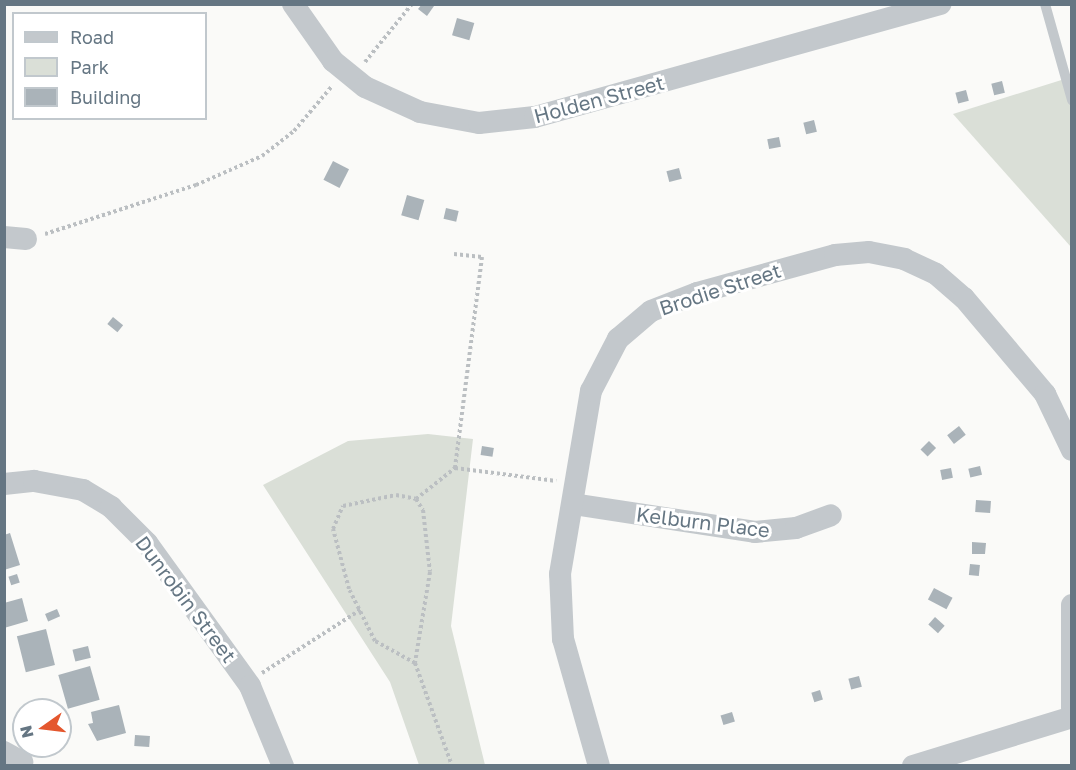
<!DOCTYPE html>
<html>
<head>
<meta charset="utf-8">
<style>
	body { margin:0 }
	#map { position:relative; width:1076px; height:770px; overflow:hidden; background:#fafaf8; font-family:"Golos Text",sans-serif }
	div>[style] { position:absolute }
	.green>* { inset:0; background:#dadfd7 }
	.building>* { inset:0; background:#aab3b9; transform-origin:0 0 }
	.path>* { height:4px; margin-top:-2px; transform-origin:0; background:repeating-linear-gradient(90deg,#bbbfc2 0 3px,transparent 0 6px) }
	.lane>* { height:10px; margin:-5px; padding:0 5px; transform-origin:5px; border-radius:5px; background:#c3c8cc }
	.street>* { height:22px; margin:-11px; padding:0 11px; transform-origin:11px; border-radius:11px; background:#c3c8cc }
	span { translate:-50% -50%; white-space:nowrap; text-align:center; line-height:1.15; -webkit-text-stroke:6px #fff; paint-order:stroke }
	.street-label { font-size:20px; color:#657683 }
	.frame { position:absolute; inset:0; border:6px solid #657683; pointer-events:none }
	.legend { position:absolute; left:12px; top:12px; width:195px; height:108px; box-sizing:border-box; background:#fff; border:2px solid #c1c8cd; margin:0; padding:8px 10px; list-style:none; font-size:18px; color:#657683 }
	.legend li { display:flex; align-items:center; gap:12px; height:30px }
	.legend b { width:30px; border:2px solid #c1c8cd }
	.north { position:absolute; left:12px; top:698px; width:60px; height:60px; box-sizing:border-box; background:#fff; border:2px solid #c1c8cd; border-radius:50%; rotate:256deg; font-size:16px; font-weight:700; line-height:24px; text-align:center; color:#657683 }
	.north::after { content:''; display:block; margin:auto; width:21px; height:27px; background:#e4572e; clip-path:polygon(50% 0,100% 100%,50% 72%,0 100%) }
</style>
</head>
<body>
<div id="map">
	<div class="green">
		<div style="clip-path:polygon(1071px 77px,1071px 247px,953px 114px)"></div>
		<div style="clip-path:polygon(428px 434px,473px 439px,451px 626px,485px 765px,419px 765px,390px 682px,263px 485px,348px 441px)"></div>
	</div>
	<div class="building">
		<div style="clip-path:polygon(422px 4px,433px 4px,434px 6px,427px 16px,418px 9px)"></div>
		<div style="left:457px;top:18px;width:18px;height:18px;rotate:16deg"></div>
		<div style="left:1002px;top:81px;width:12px;height:11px;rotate:76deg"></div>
		<div style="left:966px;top:90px;width:11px;height:11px;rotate:75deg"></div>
		<div style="left:814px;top:120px;width:12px;height:11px;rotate:76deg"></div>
		<div style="left:779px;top:137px;width:10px;height:12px;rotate:79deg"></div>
		<div style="left:333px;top:161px;width:18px;height:21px;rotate:27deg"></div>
		<div style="left:679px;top:168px;width:11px;height:13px;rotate:75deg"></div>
		<div style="left:407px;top:195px;width:18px;height:21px;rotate:16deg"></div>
		<div style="left:446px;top:208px;width:13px;height:11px;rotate:13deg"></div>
		<div style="left:113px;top:317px;width:13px;height:9px;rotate:39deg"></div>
		<div style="left:959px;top:426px;width:11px;height:15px;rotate:52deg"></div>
		<div style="left:929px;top:441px;width:10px;height:12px;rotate:45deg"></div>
		<div style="left:482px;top:446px;width:12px;height:9px;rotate:9deg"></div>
		<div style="left:980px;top:466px;width:9px;height:12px;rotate:77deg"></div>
		<div style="left:951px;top:468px;width:10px;height:11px;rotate:79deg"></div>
		<div style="left:976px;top:500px;width:15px;height:12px;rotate:4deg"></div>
		<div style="clip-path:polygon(10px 533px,20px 565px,4px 570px,4px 535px)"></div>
		<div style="clip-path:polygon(972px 542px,986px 543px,985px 554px,972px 554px)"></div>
		<div style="left:970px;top:564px;width:10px;height:11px;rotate:6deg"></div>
		<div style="left:17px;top:574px;width:9px;height:9px;rotate:72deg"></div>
		<div style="left:934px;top:588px;width:21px;height:13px;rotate:28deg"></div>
		<div style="clip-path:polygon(22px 598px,28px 621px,4px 628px,4px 603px)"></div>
		<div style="left:57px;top:609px;width:8px;height:13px;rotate:67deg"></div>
		<div style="left:935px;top:617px;width:13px;height:10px;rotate:42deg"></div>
		<div style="left:46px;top:629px;width:37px;height:30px;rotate:76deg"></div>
		<div style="left:88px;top:646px;width:12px;height:16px;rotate:76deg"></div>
		<div style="left:90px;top:666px;width:35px;height:33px;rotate:74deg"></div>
		<div style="left:859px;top:676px;width:11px;height:11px;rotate:75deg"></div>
		<div style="left:820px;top:690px;width:10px;height:9px;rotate:73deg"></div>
		<div style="clip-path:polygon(119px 705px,126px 733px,97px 741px,88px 724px,93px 723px,91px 712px)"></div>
		<div style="left:732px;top:712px;width:10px;height:12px;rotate:73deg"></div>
		<div style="left:135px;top:735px;width:15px;height:11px;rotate:4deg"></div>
	</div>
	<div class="path">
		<div style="left:365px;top:62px;width:75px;rotate:-51deg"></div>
		<div style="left:45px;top:234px;width:159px;rotate:-18deg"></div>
		<div style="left:196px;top:185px;width:72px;rotate:-23.7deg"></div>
		<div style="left:262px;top:156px;width:41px;rotate:-38deg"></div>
		<div style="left:294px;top:131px;width:59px;rotate:-49.8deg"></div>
		<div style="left:454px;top:254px;width:28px;rotate:6deg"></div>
		<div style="left:482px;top:257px;width:213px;rotate:97.3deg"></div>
		<div style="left:416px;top:499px;width:50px;rotate:-38.5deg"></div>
		<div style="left:455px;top:468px;width:102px;rotate:7.3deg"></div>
		<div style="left:415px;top:663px;width:46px;rotate:-151.2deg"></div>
		<div style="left:375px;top:641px;width:58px;rotate:-116.6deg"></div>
		<div style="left:349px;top:589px;width:62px;rotate:-104.9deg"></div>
		<div style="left:333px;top:529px;width:25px;rotate:-67deg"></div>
		<div style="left:343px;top:506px;width:54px;rotate:-11.7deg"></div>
		<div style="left:396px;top:495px;width:20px;rotate:11deg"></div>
		<div style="left:416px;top:499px;width:13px;rotate:58deg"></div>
		<div style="left:423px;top:510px;width:62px;rotate:83.6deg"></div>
		<div style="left:430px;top:572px;width:92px;rotate:99.4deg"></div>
		<div style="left:415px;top:663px;width:109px;rotate:70.2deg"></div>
		<div style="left:262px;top:673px;width:117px;rotate:-32.7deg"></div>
	</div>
	<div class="lane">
		<div style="left:1045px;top:4px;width:100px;rotate:74.3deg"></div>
	</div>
	<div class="street">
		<div style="left:293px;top:4px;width:70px;rotate:54.9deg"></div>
		<div style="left:333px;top:61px;width:41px;rotate:39.1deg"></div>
		<div style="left:365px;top:87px;width:60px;rotate:24.4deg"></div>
		<div style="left:420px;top:112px;width:60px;rotate:10.6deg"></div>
		<div style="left:479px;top:123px;width:56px;rotate:-6.1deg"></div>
		<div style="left:535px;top:117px;width:421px;rotate:-15.6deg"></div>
		<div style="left:4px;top:237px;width:22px;rotate:5deg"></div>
		<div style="left:4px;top:484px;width:30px;rotate:-6deg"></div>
		<div style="left:34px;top:481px;width:50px;rotate:10.4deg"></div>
		<div style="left:83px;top:490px;width:33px;rotate:31deg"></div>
		<div style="left:111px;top:507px;width:51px;rotate:45deg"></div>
		<div style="left:147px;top:543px;width:176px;rotate:54.2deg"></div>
		<div style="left:250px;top:686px;width:87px;rotate:67.6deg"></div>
		<div style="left:573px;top:504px;width:184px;rotate:8.7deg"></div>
		<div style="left:755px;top:532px;width:41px;rotate:-5.6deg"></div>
		<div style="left:796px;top:528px;width:37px;rotate:-20deg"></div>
		<div style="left:1072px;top:605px;width:103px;rotate:90deg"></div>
		<div style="left:4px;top:752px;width:21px;rotate:29deg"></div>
		<div style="left:599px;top:766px;width:132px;rotate:-105.8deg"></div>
		<div style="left:563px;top:639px;width:65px;rotate:-92.6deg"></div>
		<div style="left:560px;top:574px;width:186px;rotate:-80.4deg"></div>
		<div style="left:591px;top:391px;width:59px;rotate:-62.6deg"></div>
		<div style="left:618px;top:339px;width:43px;rotate:-40.3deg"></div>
		<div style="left:651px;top:311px;width:49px;rotate:-21.4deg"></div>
		<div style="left:697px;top:293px;width:143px;rotate:-15.4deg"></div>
		<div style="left:835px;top:255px;width:34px;rotate:-5deg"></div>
		<div style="left:869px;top:252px;width:36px;rotate:11deg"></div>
		<div style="left:904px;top:259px;width:35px;rotate:25deg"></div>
		<div style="left:936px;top:274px;width:37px;rotate:41deg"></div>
		<div style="left:964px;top:298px;width:126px;rotate:49.8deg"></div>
		<div style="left:1045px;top:394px;width:62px;rotate:64.3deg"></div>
		<div style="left:913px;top:766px;width:166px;rotate:-17.1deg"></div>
	</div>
	<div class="street-label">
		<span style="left:599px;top:99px;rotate:-15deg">Holden Street</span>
		<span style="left:720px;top:289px;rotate:-18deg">Brodie Street</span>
		<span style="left:703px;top:522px;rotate:7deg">Kelburn Place</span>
		<span style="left:186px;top:599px;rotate:53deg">Dunrobin Street</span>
	</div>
	<div class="frame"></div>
	<ul class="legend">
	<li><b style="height:8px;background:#c3c8cc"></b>Road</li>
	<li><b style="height:16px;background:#dadfd7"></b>Park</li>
	<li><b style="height:16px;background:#aab3b9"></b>Building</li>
	</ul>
	<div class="north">N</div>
</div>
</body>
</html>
